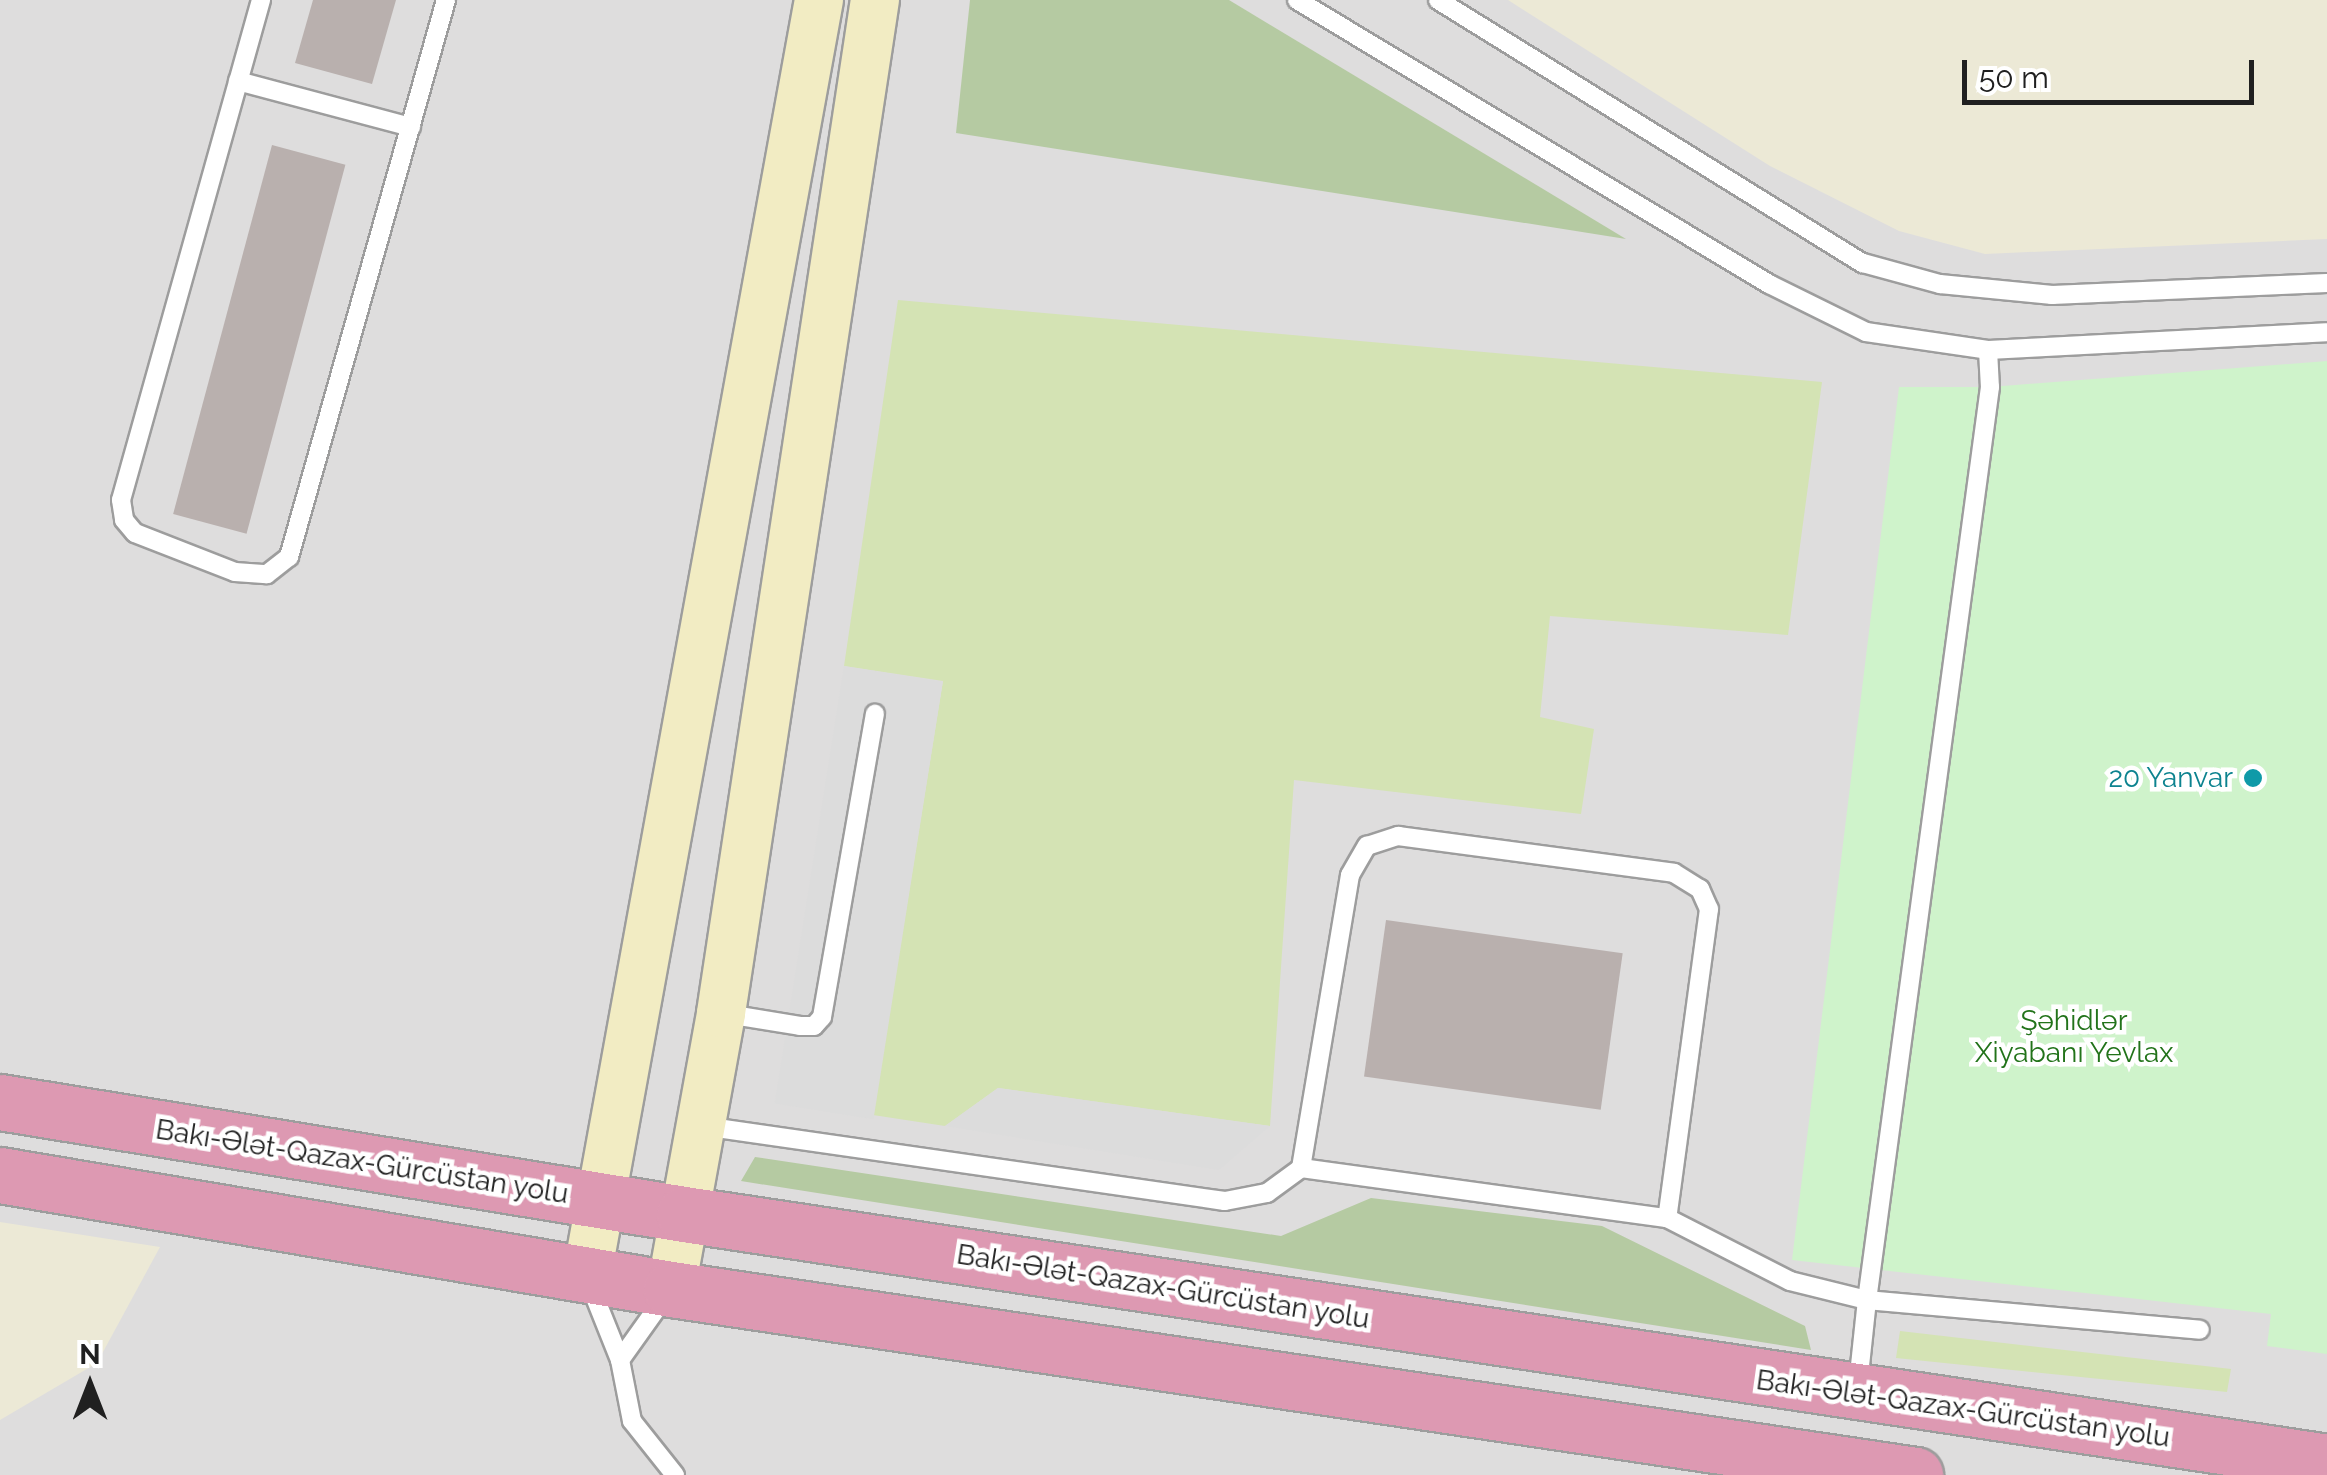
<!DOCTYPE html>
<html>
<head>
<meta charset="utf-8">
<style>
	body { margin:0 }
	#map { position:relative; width:2327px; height:1475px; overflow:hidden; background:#efece8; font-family:Raleway,sans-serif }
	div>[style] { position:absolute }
	.residential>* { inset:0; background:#dedddd; transform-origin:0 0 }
	.farmland>* { inset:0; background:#ece9d6 }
	.grass>* { inset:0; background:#d4e3b4 }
	.forest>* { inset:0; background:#b5caa2 }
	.park>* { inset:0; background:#cff3cb }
	.parking>* { inset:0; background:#dcdcdc; transform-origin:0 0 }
	.building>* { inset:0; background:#b9b0ae; transform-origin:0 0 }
	.roads { filter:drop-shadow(2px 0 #9d9d9d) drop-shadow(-2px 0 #9d9d9d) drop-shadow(0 2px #9d9d9d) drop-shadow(0 -2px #9d9d9d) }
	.lane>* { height:18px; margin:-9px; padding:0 9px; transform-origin:9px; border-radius:9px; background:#fff }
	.secondary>* { height:48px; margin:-24px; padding:0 24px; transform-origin:24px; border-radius:24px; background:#f2ecc3 }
	.highway>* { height:55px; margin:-27.5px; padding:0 27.5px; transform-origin:27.5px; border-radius:27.5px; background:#dd99b2 }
	.dots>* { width:28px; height:28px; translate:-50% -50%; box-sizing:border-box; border:5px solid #fff; border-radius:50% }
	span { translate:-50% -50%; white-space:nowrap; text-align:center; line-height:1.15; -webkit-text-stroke:9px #fff; paint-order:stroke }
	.culture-label { font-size:28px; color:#0d838f }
	.right { translate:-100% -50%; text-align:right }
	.park-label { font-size:28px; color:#22731a }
	.street-label { font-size:28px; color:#202020 }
	.north { position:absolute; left:40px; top:1335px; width:100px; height:100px; -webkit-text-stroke:8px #fff; paint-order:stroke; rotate:0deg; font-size:28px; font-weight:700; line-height:40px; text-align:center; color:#202020 }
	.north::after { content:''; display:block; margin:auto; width:35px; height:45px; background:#202020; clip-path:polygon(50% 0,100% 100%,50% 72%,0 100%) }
	.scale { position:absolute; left:1962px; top:60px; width:292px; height:45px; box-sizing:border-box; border:5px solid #202020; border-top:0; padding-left:12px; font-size:30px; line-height:35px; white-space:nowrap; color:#202020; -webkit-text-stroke:8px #fff; paint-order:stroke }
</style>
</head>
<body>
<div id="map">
	<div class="residential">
		<div style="left:0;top:0;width:2327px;height:1475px"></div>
	</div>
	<div class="farmland">
		<div style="clip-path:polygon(1508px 0,2327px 0,2327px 239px,1985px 254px,1899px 231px,1770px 166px)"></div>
		<div style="clip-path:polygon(0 1222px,160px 1247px,97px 1363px,0 1420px)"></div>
	</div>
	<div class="grass">
		<div style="clip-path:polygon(898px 300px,1822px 382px,1788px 635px,1550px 616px,1540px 717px,1594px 729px,1581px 814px,1294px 780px,1270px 1126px,998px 1088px,945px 1126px,873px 1115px,943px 681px,844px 666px)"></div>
		<div style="clip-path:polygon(1900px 1331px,2231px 1369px,2227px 1392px,1896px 1358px)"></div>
	</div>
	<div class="forest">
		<div style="clip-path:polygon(970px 0,1229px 0,1626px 239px,956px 133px)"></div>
		<div style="clip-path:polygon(755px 1157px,1281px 1236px,1371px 1198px,1602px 1226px,1805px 1326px,1811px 1350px,741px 1181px)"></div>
	</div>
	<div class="park">
		<div style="clip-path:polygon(2327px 361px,2327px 1354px,2267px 1346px,2271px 1314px,1792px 1260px,1899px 387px,1990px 387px)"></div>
	</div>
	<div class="parking">
		<div style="left:844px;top:666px;width:100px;height:443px;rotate:9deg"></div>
		<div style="clip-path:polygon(998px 1088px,1270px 1126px,1219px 1170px,945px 1126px)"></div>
	</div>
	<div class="building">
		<div style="clip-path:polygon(313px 0,396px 0,372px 84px,295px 63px)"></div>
		<div style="left:272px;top:145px;width:76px;height:382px;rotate:15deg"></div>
		<div style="left:1386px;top:920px;width:239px;height:158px;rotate:8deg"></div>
	</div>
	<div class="roads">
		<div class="lane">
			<div style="left:261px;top:0;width:519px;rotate:105.64deg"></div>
			<div style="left:121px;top:500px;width:20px;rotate:81deg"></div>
			<div style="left:124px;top:520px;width:17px;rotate:50deg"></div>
			<div style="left:135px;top:533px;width:107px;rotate:21.3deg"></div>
			<div style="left:235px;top:572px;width:32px;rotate:4deg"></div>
			<div style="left:267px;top:574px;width:28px;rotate:-38deg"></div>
			<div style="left:289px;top:557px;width:579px;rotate:-74.26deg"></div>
			<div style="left:1297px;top:0;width:551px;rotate:31.04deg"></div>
			<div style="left:1769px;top:284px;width:108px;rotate:26.3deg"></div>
			<div style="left:1866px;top:332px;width:123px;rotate:8.4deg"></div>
			<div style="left:1988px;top:350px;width:339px;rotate:-3deg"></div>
			<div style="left:1438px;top:0;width:500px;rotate:31.8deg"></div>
			<div style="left:1863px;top:263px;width:80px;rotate:15.3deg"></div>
			<div style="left:1940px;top:284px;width:113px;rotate:5.6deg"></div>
			<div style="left:2052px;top:295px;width:275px;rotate:-2.5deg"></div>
			<div style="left:238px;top:81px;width:179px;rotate:14.9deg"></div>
			<div style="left:1988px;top:350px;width:37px;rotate:87deg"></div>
			<div style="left:1990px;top:387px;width:921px;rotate:97.67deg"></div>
			<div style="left:1867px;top:1300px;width:334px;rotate:5.1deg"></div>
			<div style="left:721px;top:1013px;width:80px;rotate:9.3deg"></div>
			<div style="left:800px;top:1026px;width:14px"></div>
			<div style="left:814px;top:1026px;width:12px;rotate:-48deg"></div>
			<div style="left:822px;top:1017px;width:308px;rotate:-80.1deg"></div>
			<div style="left:703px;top:1126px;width:527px;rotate:8.18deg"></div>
			<div style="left:1225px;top:1201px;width:43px;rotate:-10.8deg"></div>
			<div style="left:1267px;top:1193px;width:42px;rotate:-36.3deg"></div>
			<div style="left:1301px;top:1168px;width:369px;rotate:7.8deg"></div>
			<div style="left:1667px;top:1218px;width:138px;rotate:27.1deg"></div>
			<div style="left:1790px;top:1281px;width:79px;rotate:13.9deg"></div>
			<div style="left:1867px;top:1300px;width:84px;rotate:96.1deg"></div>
			<div style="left:1301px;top:1168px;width:297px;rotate:-80.5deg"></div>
			<div style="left:1350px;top:875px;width:34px;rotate:-60deg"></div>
			<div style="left:1367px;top:846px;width:33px;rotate:-18deg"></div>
			<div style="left:1398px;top:836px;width:278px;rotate:7.6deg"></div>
			<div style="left:1674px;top:873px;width:31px;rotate:32deg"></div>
			<div style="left:1700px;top:889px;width:22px;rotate:66deg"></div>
			<div style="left:1709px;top:909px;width:312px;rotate:97.7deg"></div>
			<div style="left:590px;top:1285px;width:81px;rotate:68.2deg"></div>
			<div style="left:620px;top:1360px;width:77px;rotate:-54.5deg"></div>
			<div style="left:620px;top:1360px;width:62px;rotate:78.9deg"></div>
			<div style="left:632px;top:1421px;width:69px;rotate:51.5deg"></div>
		</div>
		<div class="secondary">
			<div style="left:587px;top:1275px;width:1296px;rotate:-79.69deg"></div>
			<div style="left:671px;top:1289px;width:280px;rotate:-79.7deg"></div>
			<div style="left:721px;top:1013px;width:1025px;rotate:-81.36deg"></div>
		</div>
		<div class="highway">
			<div style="left:0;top:1102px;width:693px;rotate:9.3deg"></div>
			<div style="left:684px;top:1214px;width:1662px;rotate:8.58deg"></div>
			<div style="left:0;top:1175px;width:681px;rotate:9.64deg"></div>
			<div style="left:671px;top:1289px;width:1258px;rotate:8.5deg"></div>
		</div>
	</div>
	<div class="dots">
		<div style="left:2253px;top:778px;background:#0f9aa8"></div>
	</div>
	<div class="culture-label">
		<span class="right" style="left:2233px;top:778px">20 Yanvar</span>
	</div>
	<div class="park-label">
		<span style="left:2074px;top:1037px">Şəhidlər<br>Xiyabanı Yevlax</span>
	</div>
	<div class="street-label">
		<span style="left:362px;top:1162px;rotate:9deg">Bakı-Ələt-Qazax-Gürcüstan yolu</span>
		<span style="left:1163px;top:1287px;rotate:9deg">Bakı-Ələt-Qazax-Gürcüstan yolu</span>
		<span style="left:1963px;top:1409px;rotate:8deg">Bakı-Ələt-Qazax-Gürcüstan yolu</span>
	</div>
	<div class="north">N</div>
	<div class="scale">50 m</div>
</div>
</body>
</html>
